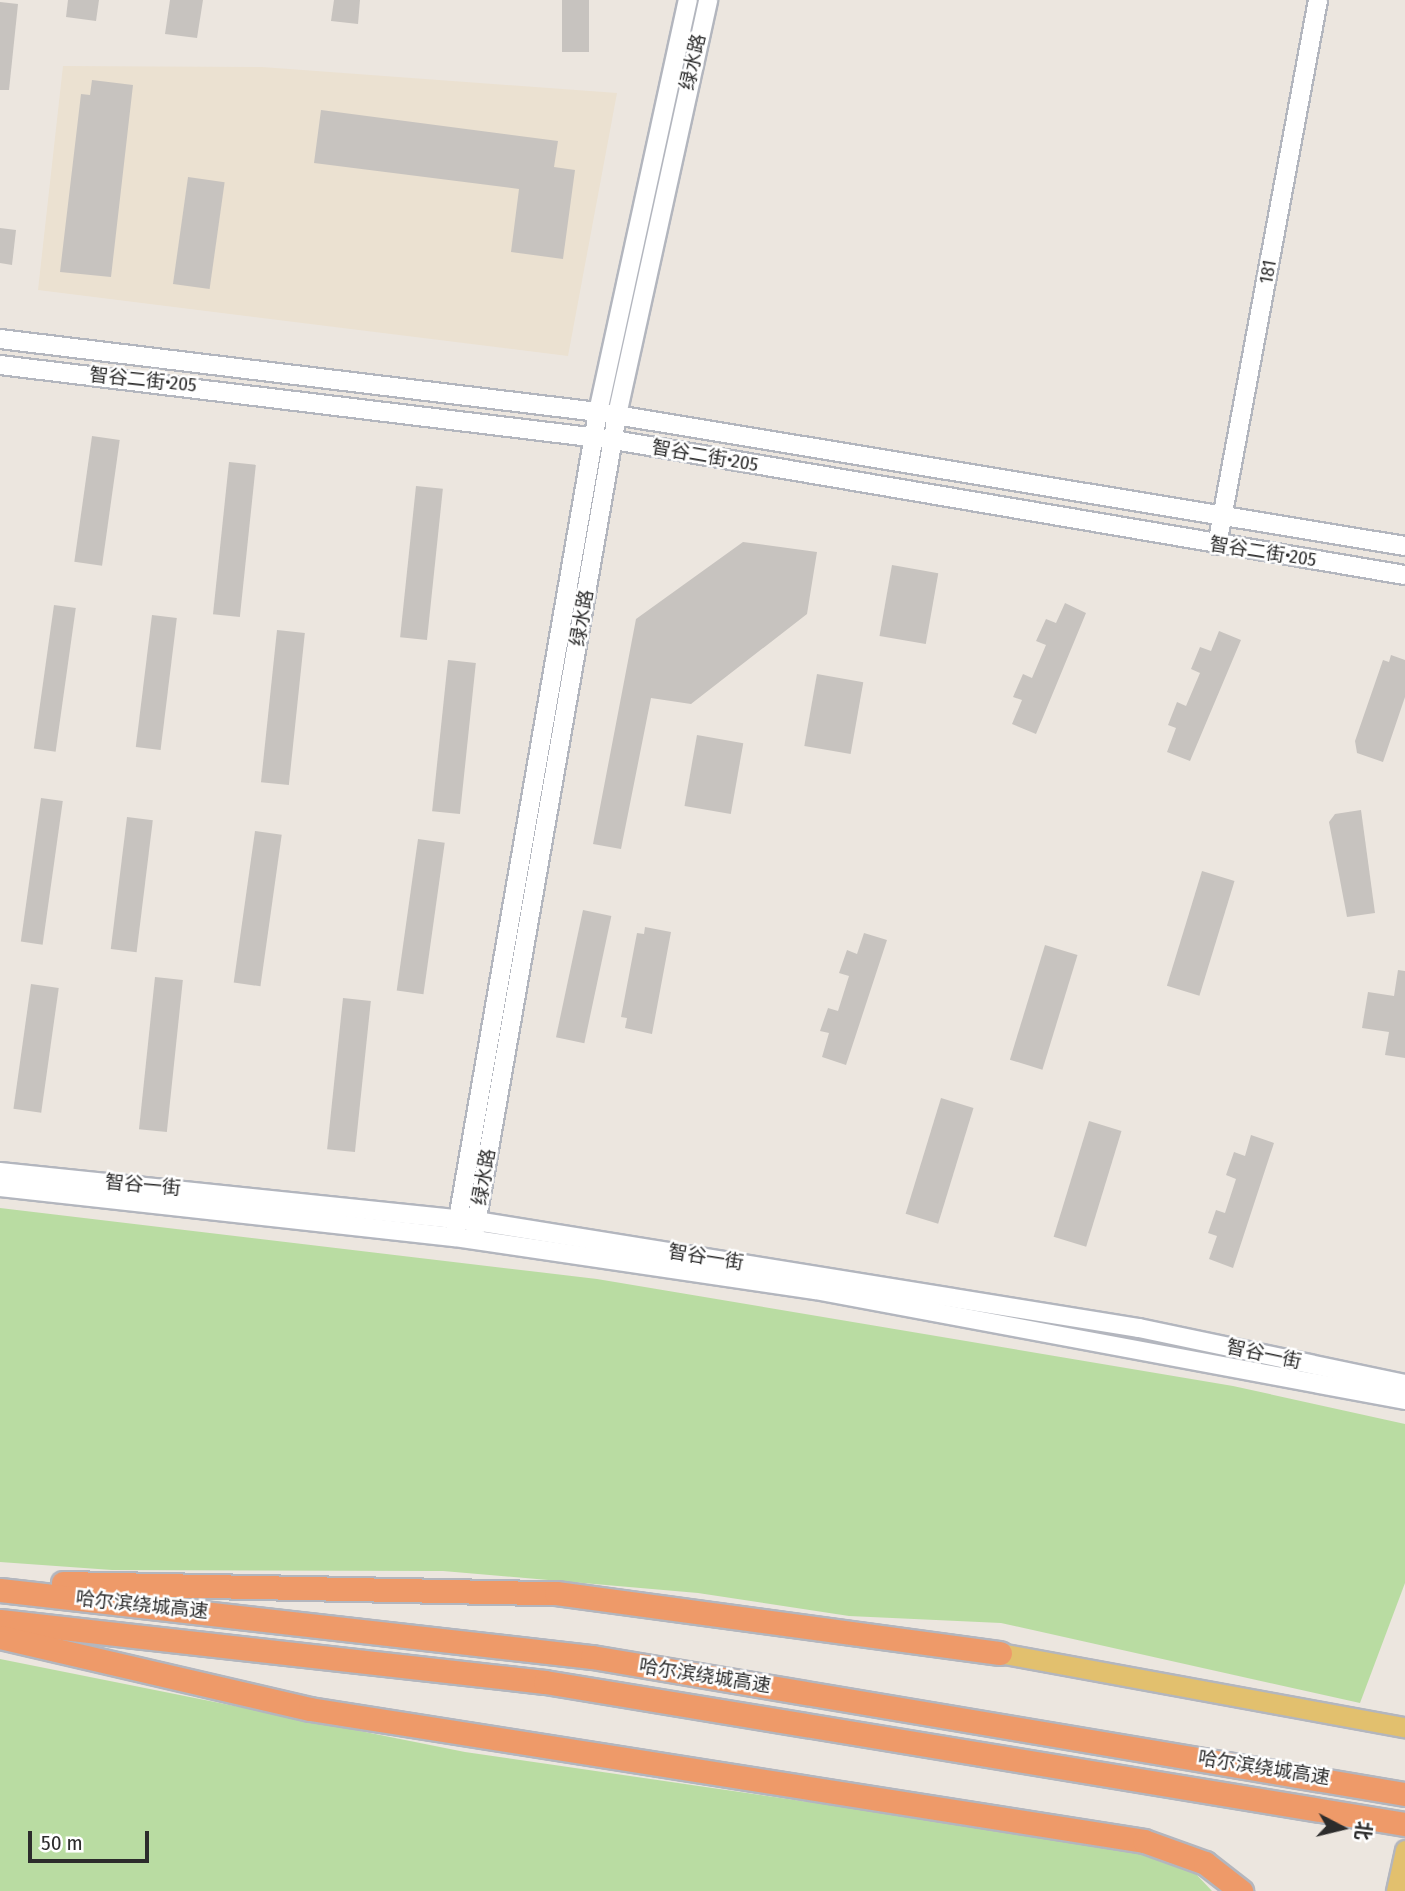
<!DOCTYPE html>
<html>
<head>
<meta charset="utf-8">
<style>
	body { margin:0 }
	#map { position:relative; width:1405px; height:1891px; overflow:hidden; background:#ece6df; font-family:"Fira Sans Condensed","Noto Sans SC",sans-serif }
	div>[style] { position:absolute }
	.education>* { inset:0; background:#ebe1d1 }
	.green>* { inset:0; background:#b9dca2 }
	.building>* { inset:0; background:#c7c3bf; transform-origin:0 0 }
	.roads { filter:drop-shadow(2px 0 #b3b6be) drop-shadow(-2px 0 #b3b6be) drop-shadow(0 2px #b3b6be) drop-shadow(0 -2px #b3b6be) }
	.secondary>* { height:18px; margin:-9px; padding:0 9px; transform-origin:9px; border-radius:9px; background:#fff }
	.primary>* { height:19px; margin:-9.5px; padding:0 9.5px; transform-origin:9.5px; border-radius:9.5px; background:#e2c06e }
	.highway>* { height:23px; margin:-11.5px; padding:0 11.5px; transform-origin:11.5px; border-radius:11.5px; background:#ee9a69 }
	span { translate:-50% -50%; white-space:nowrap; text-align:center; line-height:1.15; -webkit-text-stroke:5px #fff; paint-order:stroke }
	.street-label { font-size:19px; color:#2c2c2c }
	.north { position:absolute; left:1307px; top:1793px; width:70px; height:70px; -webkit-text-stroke:5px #fff; paint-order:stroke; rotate:97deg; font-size:19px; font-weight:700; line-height:28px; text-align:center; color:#2c2c2c }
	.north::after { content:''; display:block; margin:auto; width:24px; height:32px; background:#2c2c2c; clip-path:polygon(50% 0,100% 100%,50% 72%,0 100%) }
	.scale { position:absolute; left:28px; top:1831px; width:121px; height:32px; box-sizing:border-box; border:4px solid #2c2c2c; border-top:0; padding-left:9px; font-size:21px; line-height:24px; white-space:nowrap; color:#2c2c2c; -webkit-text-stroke:5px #fff; paint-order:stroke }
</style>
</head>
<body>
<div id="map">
	<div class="education">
		<div style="clip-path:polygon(63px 66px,262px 67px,617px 93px,568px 356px,38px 290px)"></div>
	</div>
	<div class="green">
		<div style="clip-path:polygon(0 1208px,597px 1279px,1233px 1386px,1405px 1424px,1405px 1583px,1360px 1703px,1001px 1623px,849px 1616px,698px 1593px,443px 1571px,112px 1570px,0 1562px)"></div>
		<div style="clip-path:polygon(0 1659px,465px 1752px,1118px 1847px,1194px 1872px,1212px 1891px,0 1891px)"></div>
	</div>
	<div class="building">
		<div style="clip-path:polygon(68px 0,99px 0,96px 21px,66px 17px)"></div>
		<div style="clip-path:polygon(170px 0,203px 0,197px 38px,165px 34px)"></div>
		<div style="clip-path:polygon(334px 0,360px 0,358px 24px,331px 21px)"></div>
		<div style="left:562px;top:0;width:27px;height:52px"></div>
		<div style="clip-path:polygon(0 2px,18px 4px,9px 90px,0 90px)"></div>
		<div style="clip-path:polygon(92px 80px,133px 85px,111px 277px,60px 272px,81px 94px,90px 95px)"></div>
		<div style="clip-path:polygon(321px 110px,558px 141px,554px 167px,575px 170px,563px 259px,511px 252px,519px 189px,314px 163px)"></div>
		<div style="left:188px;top:177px;width:37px;height:108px;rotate:8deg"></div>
		<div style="clip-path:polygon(0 228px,16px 230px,12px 265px,0 263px)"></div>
		<div style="left:92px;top:436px;width:28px;height:127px;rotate:8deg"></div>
		<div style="left:229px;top:462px;width:27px;height:153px;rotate:6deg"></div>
		<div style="left:416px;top:486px;width:27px;height:152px;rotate:6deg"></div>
		<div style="clip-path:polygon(743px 542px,817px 552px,807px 614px,691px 704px,651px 698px,621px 849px,593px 844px,636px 619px)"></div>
		<div style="left:892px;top:565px;width:47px;height:72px;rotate:10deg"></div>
		<div style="clip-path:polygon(1065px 603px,1086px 613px,1036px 734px,1012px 724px,1022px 700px,1013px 697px,1023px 674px,1032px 678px,1046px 645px,1036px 641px,1046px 619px,1056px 623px)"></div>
		<div style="left:54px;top:605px;width:22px;height:145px;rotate:8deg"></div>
		<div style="left:152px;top:615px;width:25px;height:133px;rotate:7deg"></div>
		<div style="left:277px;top:630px;width:28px;height:153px;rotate:6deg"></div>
		<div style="clip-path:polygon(1219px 631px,1241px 640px,1190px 761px,1167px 752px,1176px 728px,1168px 725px,1177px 702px,1186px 706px,1200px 673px,1191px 669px,1200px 647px,1211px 651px)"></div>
		<div style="clip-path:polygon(1391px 655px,1405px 660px,1405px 697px,1383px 762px,1357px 753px,1355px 741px,1383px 660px,1389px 662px)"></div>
		<div style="left:448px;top:660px;width:28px;height:152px;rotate:6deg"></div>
		<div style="left:817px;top:674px;width:47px;height:73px;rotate:10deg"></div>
		<div style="left:697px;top:735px;width:47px;height:72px;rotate:10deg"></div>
		<div style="left:41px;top:798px;width:22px;height:145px;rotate:8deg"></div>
		<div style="clip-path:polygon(1361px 810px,1375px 913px,1347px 917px,1329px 822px,1335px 814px)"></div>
		<div style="left:127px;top:817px;width:26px;height:133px;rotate:7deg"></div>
		<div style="left:255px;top:831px;width:27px;height:153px;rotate:8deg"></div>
		<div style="left:418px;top:839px;width:27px;height:153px;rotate:8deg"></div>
		<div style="left:1202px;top:871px;width:34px;height:120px;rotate:17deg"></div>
		<div style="left:583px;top:910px;width:29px;height:130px;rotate:12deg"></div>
		<div style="clip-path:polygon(645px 927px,671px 932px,652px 1034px,625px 1028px,627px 1018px,621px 1017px,637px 933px,644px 934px)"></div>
		<div style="clip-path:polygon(864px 933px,887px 940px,846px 1065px,822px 1057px,829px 1033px,820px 1031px,828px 1008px,838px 1011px,849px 976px,839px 973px,847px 950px,857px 954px)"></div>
		<div style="left:1045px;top:945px;width:34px;height:120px;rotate:17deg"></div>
		<div style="clip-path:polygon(1398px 970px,1405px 971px,1405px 1058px,1385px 1055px,1389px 1032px,1362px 1028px,1368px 992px,1394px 996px)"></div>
		<div style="left:155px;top:977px;width:28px;height:153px;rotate:6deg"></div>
		<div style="left:31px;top:984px;width:28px;height:126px;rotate:8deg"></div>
		<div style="left:343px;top:998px;width:28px;height:152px;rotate:6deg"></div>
		<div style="left:941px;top:1098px;width:34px;height:121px;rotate:17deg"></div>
		<div style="left:1089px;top:1121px;width:34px;height:121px;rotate:17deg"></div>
		<div style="clip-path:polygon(1251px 1135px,1274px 1143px,1233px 1268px,1209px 1259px,1217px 1236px,1208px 1233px,1216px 1210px,1225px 1213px,1236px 1179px,1226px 1175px,1234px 1152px,1245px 1156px)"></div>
	</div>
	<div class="roads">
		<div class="secondary">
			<div style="left:0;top:339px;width:602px;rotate:6.96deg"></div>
			<div style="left:598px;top:412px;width:818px;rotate:9.43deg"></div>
			<div style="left:0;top:365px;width:619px;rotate:6.96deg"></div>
			<div style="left:614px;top:440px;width:802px;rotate:9.69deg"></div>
			<div style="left:1217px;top:545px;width:554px;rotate:-79.5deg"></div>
			<div style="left:0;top:1172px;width:479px;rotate:5.9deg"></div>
			<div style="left:476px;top:1221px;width:672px;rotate:9.17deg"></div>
			<div style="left:1139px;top:1328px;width:272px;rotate:11.9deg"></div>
			<div style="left:0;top:1187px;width:458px;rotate:6.3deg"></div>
			<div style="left:455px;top:1237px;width:364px;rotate:8.4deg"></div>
			<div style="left:815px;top:1290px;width:600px;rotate:10.56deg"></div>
			<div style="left:475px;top:1229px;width:826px;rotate:-80.1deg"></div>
			<div style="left:617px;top:415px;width:425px;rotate:-77.6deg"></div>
			<div style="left:456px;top:1231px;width:831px;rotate:-80.16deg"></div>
			<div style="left:598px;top:412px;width:422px;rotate:-77.7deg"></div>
		</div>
		<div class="primary">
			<div style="left:1000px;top:1653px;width:412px;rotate:10.4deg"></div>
			<div style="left:1396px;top:1891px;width:42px;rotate:-77.6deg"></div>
		</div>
		<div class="highway">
			<div style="left:63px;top:1583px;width:493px;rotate:1.2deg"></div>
			<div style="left:556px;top:1593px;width:448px;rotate:7.7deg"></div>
			<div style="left:0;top:1590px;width:596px;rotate:6.46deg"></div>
			<div style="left:592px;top:1657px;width:824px;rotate:9.57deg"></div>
			<div style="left:0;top:1621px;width:548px;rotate:6.39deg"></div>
			<div style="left:545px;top:1682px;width:872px;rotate:9.38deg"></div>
			<div style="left:0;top:1637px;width:318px;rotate:13.1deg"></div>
			<div style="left:310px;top:1709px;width:844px;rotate:8.99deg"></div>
			<div style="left:1144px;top:1841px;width:65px;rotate:19.8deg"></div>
			<div style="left:1205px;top:1863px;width:46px;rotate:37.9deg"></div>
		</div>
	</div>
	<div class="street-label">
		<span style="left:693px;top:62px;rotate:-77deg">绿水路</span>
		<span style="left:1268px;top:272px;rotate:-80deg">181</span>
		<span style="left:143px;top:380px;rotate:6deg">智谷二街•205</span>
		<span style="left:705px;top:456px;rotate:10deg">智谷二街•205</span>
		<span style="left:1263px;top:552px;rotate:9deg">智谷二街•205</span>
		<span style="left:582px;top:618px;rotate:-80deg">绿水路</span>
		<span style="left:484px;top:1177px;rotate:-80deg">绿水路</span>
		<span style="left:143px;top:1185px;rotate:5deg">智谷一街</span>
		<span style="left:706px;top:1257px;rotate:9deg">智谷一街</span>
		<span style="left:1264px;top:1354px;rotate:12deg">智谷一街</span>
		<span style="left:142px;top:1605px;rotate:6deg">哈尔滨绕城高速</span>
		<span style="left:705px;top:1676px;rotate:9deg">哈尔滨绕城高速</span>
		<span style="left:1264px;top:1768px;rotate:9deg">哈尔滨绕城高速</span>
	</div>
	<div class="north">北</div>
	<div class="scale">50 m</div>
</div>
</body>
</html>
